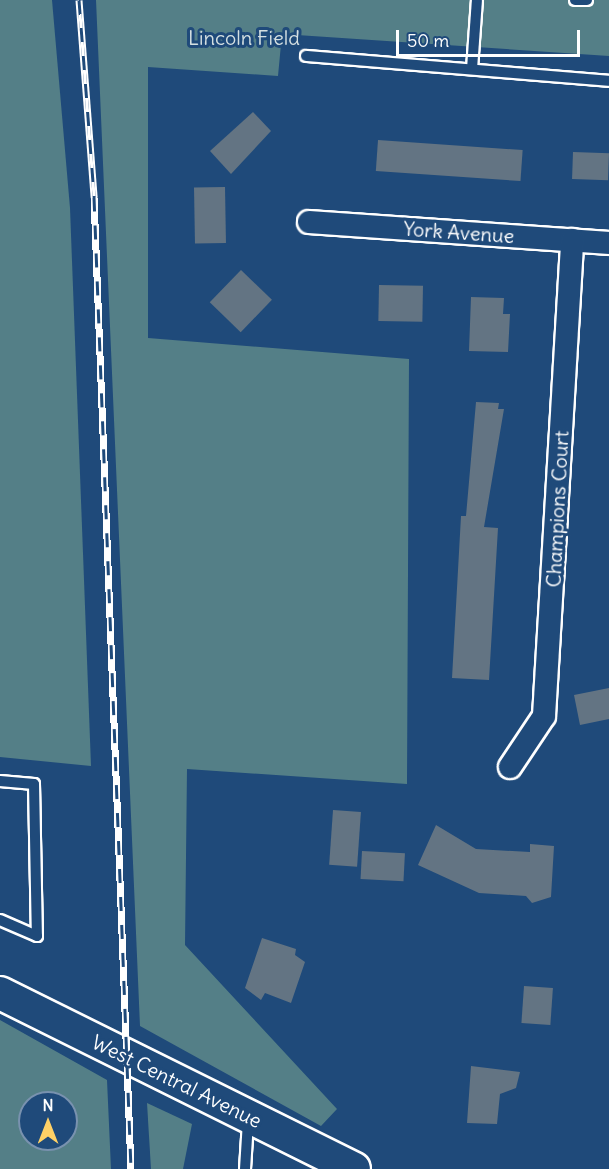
<!DOCTYPE html>
<html>
<head>
<meta charset="utf-8">
<style>
	body { margin:0 }
	#map { position:relative; width:609px; height:1169px; overflow:hidden; background:#1f4a7a; font-family:Delius,sans-serif }
	div>[style] { position:absolute }
	.green>* { inset:0; background:#547f87 }
	.building>* { inset:0; background:#637483; transform-origin:0 0 }
	.roads { filter:drop-shadow(2px 0 #fff) drop-shadow(-2px 0 #fff) drop-shadow(0 2px #fff) drop-shadow(0 -2px #fff) }
	.service>* { height:10px; margin:-5px; padding:0 5px; transform-origin:5px; border-radius:5px; background:#1f4a7a }
	.minor>* { height:22px; margin:-11px; padding:0 11px; transform-origin:11px; border-radius:11px; background:#1f4a7a }
	.secondary>* { height:32px; margin:-16px; padding:0 16px; transform-origin:16px; border-radius:16px; background:#1f4a7a }
	.rail>* { height:7px; margin-top:-3.5px; transform-origin:0; background:repeating-linear-gradient(90deg,#1f4a7a 0 14px,#fff 0 28px); box-sizing:border-box; border-block:2px solid #fff }
	span { translate:-50% -50%; white-space:nowrap; text-align:center; line-height:1.15; -webkit-text-stroke:6px #1f4a7a; paint-order:stroke }
	.park-label { font-size:20px; color:#d4dfe1 }
	.street-label { font-size:20px; color:#fff }
	.north { position:absolute; left:18px; top:1091px; width:60px; height:60px; box-sizing:border-box; background:#1f4a7a; border:2px solid #7992af; border-radius:50%; rotate:0deg; font-size:16px; font-weight:700; line-height:24px; text-align:center; color:#fff }
	.north::after { content:''; display:block; margin:auto; width:21px; height:27px; background:#ffd166; clip-path:polygon(50% 0,100% 100%,50% 72%,0 100%) }
	.scale { position:absolute; left:396px; top:30px; width:184px; height:27px; box-sizing:border-box; border:3px solid #fff; border-top:0; padding-left:8px; font-size:18px; line-height:21px; white-space:nowrap; color:#fff; -webkit-text-stroke:4px #1f4a7a; paint-order:stroke }
</style>
</head>
<body>
<div id="map">
	<div class="green">
		<div style="clip-path:polygon(0 0,52px 0,70px 208px,91px 766px,0 757px)"></div>
		<div style="clip-path:polygon(96px 0,609px 0,609px 56px,282px 34px,278px 76px,148px 67px,148px 338px,409px 359px,407px 784px,187px 769px,185px 945px,337px 1109px,321px 1126px,140px 1026px)"></div>
		<div style="clip-path:polygon(evenodd,0 1020px,107px 1080px,111px 1169px,0 1169px,0 1020px,30px 1103px,66px 1103px,66px 1139px,30px 1139px,30px 1103px)"></div>
		<div style="clip-path:polygon(147px 1103px,192px 1124px,183px 1169px,151px 1169px)"></div>
	</div>
	<div class="building">
		<div style="clip-path:polygon(253px 112px,271px 131px,231px 174px,210px 151px)"></div>
		<div style="left:378px;top:140px;width:145px;height:31px;rotate:4deg"></div>
		<div style="left:573px;top:152px;width:36px;height:27px;rotate:2deg"></div>
		<div style="left:225px;top:187px;width:56px;height:31px;rotate:89deg"></div>
		<div style="left:241px;top:270px;width:43px;height:45px;rotate:44deg"></div>
		<div style="left:379px;top:285px;width:44px;height:36px;rotate:1deg"></div>
		<div style="clip-path:polygon(471px 297px,504px 298px,503px 314px,510px 314px,508px 352px,469px 351px)"></div>
		<div style="clip-path:polygon(476px 402px,499px 403px,498px 409px,504px 409px,484px 527px,498px 528px,489px 680px,452px 678px,461px 516px,466px 516px)"></div>
		<div style="clip-path:polygon(609px 688px,609px 719px,580px 725px,574px 695px)"></div>
		<div style="left:333px;top:810px;width:28px;height:55px;rotate:4deg"></div>
		<div style="clip-path:polygon(436px 825px,476px 849px,530px 852px,530px 844px,554px 846px,551px 897px,532px 903px,526px 896px,479px 893px,418px 865px)"></div>
		<div style="left:362px;top:851px;width:43px;height:28px;rotate:3deg"></div>
		<div style="clip-path:polygon(262px 938px,296px 949px,295px 955px,305px 962px,291px 1003px,265px 993px,261px 1000px,245px 988px)"></div>
		<div style="left:524px;top:986px;width:29px;height:37px;rotate:4deg"></div>
		<div style="clip-path:polygon(471px 1066px,520px 1072px,516px 1088px,500px 1094px,497px 1124px,467px 1123px)"></div>
	</div>
	<div class="roads">
		<div class="service">
			<div style="left:575px;top:0;width:12px"></div>
			<div style="left:306px;top:56px;width:304px;rotate:4.7deg"></div>
			<div style="left:472px;top:69px;width:69px;rotate:-85.9deg"></div>
			<div style="left:0;top:781px;width:34px;rotate:5deg"></div>
			<div style="left:34px;top:784px;width:152px;rotate:88.9deg"></div>
			<div style="left:37px;top:936px;width:40px;rotate:-156.6deg"></div>
			<div style="left:245px;top:1169px;width:48px;rotate:-86.4deg"></div>
		</div>
		<div class="minor">
			<div style="left:309px;top:222px;width:301px;rotate:4deg"></div>
			<div style="left:510px;top:767px;width:61px;rotate:-56.3deg"></div>
			<div style="left:544px;top:716px;width:477px;rotate:-86.6deg"></div>
		</div>
		<div class="secondary">
			<div style="left:0;top:993px;width:395px;rotate:26.4deg"></div>
		</div>
	</div>
	<div class="rail">
		<div style="left:79px;top:0;width:198px;rotate:85.6deg"></div>
		<div style="left:94px;top:197px;width:973px;rotate:87.82deg"></div>
	</div>
	<div class="park-label">
		<span style="left:244px;top:37px">Lincoln Field</span>
	</div>
	<div class="street-label">
		<span style="left:459px;top:232px;rotate:4deg">York Avenue</span>
		<span style="left:557px;top:509px;rotate:-87deg">Champions Court</span>
		<span style="left:177px;top:1081px;rotate:26deg">West Central Avenue</span>
	</div>
	<div class="north">N</div>
	<div class="scale">50 m</div>
</div>
</body>
</html>
